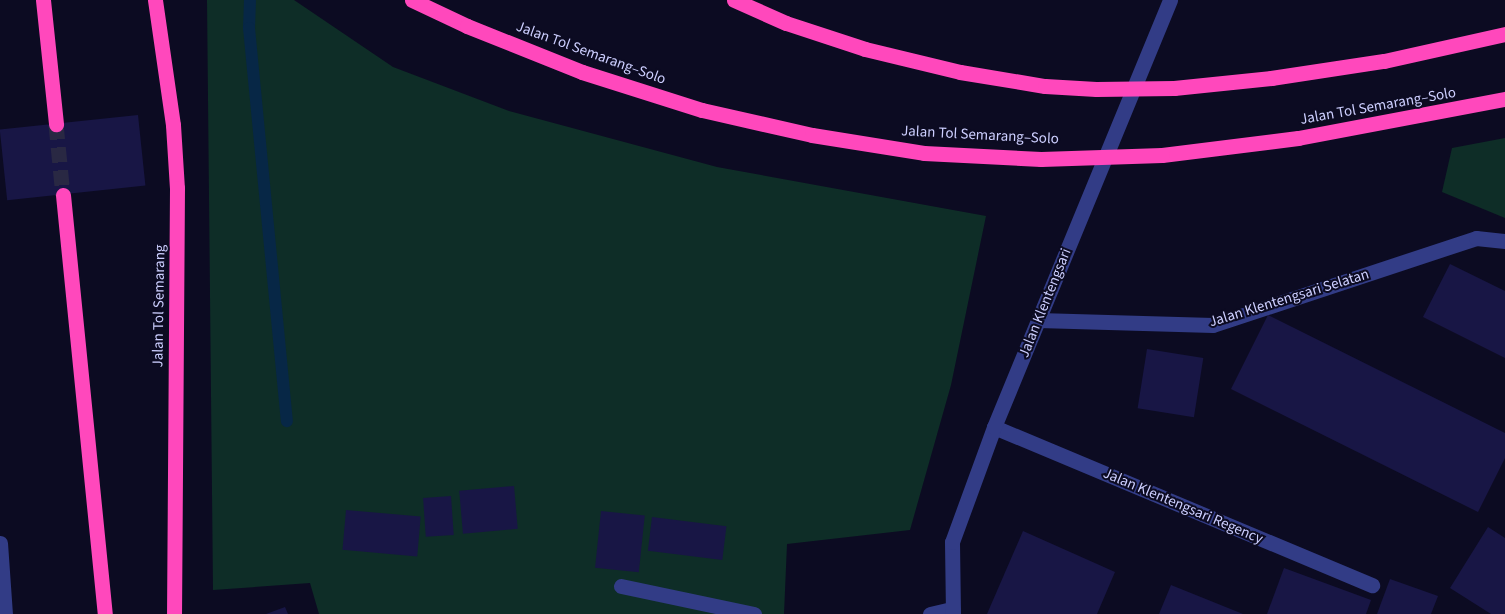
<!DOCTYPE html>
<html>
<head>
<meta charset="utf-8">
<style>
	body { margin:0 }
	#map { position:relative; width:1505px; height:614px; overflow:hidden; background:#0c0b22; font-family:"Source Sans 3",sans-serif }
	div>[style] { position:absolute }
	.green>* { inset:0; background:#0e2d27 }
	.stream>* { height:12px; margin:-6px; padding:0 6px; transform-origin:6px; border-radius:6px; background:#072746 }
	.building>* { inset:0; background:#181645; transform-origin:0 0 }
	.highway-tunnel>* { height:15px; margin-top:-7.5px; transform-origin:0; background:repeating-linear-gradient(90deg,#292843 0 15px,transparent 0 23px) }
	.minor>* { height:15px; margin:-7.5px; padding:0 7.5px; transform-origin:7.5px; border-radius:7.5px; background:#323c86 }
	.highway>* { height:15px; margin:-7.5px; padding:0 7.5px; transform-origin:7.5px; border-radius:7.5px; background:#ff48bc }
	.highway-bridge>* { height:15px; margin:-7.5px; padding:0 7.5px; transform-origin:7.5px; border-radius:7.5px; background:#ff48bc }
	span { translate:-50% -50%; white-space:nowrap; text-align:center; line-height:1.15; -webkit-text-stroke:4px #0c0b22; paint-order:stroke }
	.street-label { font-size:15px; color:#cdcfff }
</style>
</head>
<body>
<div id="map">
	<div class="green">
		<div style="clip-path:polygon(207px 0,294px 0,393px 67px,509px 111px,717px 167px,986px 216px,951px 385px,910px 530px,787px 544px,784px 614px,319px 614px,310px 583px,213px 590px)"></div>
		<div style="clip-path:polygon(1505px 138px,1505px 218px,1442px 192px,1452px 148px)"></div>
	</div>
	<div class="stream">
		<div style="left:250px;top:0;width:28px;rotate:92deg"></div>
		<div style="left:249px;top:28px;width:395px;rotate:84.5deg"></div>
	</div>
	<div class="building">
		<div style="left:138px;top:115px;width:71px;height:139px;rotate:84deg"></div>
		<div style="clip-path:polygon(1450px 264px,1505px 291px,1505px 358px,1423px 317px)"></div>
		<div style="clip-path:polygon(1268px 315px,1505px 433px,1505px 458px,1478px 512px,1231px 389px)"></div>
		<div style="left:1147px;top:349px;width:57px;height:60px;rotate:9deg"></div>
		<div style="left:514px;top:486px;width:43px;height:55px;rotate:85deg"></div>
		<div style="left:451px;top:496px;width:39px;height:28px;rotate:86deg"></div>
		<div style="left:346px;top:510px;width:75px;height:40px;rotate:5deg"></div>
		<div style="left:601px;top:511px;width:44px;height:57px;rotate:6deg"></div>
		<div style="left:652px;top:517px;width:75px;height:34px;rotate:7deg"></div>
		<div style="clip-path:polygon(1488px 527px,1505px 538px,1505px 614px,1491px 614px,1450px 588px)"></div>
		<div style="clip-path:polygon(1023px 531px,1115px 572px,1097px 614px,987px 614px)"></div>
		<div style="clip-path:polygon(1284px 568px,1371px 600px,1366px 614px,1267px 614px)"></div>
		<div style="clip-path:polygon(1390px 579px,1438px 596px,1431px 614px,1377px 614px)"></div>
		<div style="clip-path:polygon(1171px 585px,1243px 614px,1159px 614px)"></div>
		<div style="clip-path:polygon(285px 607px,288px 614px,266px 614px)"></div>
	</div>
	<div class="highway-tunnel">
		<div style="left:56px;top:124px;width:71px;rotate:84.4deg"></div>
	</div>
	<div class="minor">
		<div style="left:1038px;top:320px;width:175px;rotate:1.6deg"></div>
		<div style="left:1213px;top:325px;width:277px;rotate:-18.3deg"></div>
		<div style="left:1476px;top:238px;width:29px;rotate:6deg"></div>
		<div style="left:994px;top:427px;width:410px;rotate:22.7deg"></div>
		<div style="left:0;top:543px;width:71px;rotate:86deg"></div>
		<div style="left:621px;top:586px;width:136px;rotate:11.9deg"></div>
		<div style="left:930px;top:614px;width:23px;rotate:-13deg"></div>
		<div style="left:953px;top:614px;width:72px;rotate:-90.8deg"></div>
		<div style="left:952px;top:542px;width:122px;rotate:-69.9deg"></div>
		<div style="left:994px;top:427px;width:462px;rotate:-67.6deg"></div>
	</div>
	<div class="highway">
		<div style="left:43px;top:0;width:125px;rotate:84deg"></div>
		<div style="left:155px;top:0;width:126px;rotate:81.8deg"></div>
		<div style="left:173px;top:125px;width:63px;rotate:86.4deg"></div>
		<div style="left:177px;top:188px;width:426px;rotate:90.4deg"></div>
		<div style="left:412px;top:0;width:61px;rotate:25.3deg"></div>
		<div style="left:467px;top:26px;width:124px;rotate:21.8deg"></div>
		<div style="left:582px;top:72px;width:126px;rotate:17.6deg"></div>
		<div style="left:702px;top:110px;width:113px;rotate:12.8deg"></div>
		<div style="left:812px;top:135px;width:113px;rotate:9.1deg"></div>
		<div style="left:734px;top:0;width:57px;rotate:23.9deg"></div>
		<div style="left:786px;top:23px;width:83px;rotate:18.2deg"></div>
		<div style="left:865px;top:49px;width:98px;rotate:13.6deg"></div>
		<div style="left:960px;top:72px;width:86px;rotate:9.4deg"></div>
		<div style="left:1271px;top:78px;width:114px;rotate:-8.6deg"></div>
		<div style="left:1384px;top:61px;width:124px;rotate:-12.6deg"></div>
		<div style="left:1162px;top:155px;width:137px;rotate:-7.1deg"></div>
		<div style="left:1298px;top:138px;width:211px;rotate:-10.7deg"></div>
		<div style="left:63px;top:195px;width:421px;rotate:84.3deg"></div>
	</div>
	<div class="highway-bridge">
		<div style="left:1045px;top:86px;width:51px;rotate:3.4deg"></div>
		<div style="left:1096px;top:89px;width:78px;rotate:-0.7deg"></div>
		<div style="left:1174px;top:88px;width:98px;rotate:-5.9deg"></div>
		<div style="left:924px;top:153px;width:117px;rotate:2.9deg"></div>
		<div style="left:1041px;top:159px;width:121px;rotate:-1.9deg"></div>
	</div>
	<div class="street-label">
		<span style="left:591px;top:53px;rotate:20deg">Jalan Tol Semarang–Solo</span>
		<span style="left:1378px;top:106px;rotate:-10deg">Jalan Tol Semarang–Solo</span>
		<span style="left:980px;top:135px;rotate:3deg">Jalan Tol Semarang–Solo</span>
		<span style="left:1289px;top:298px;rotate:-17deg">Jalan Klentengsari Selatan</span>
		<span style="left:1045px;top:303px;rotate:-68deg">Jalan Klentengsari</span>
		<span style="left:159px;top:306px;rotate:-89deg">Jalan Tol Semarang</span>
		<span style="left:1183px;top:506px;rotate:23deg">Jalan Klentengsari Regency</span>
	</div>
</div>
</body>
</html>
